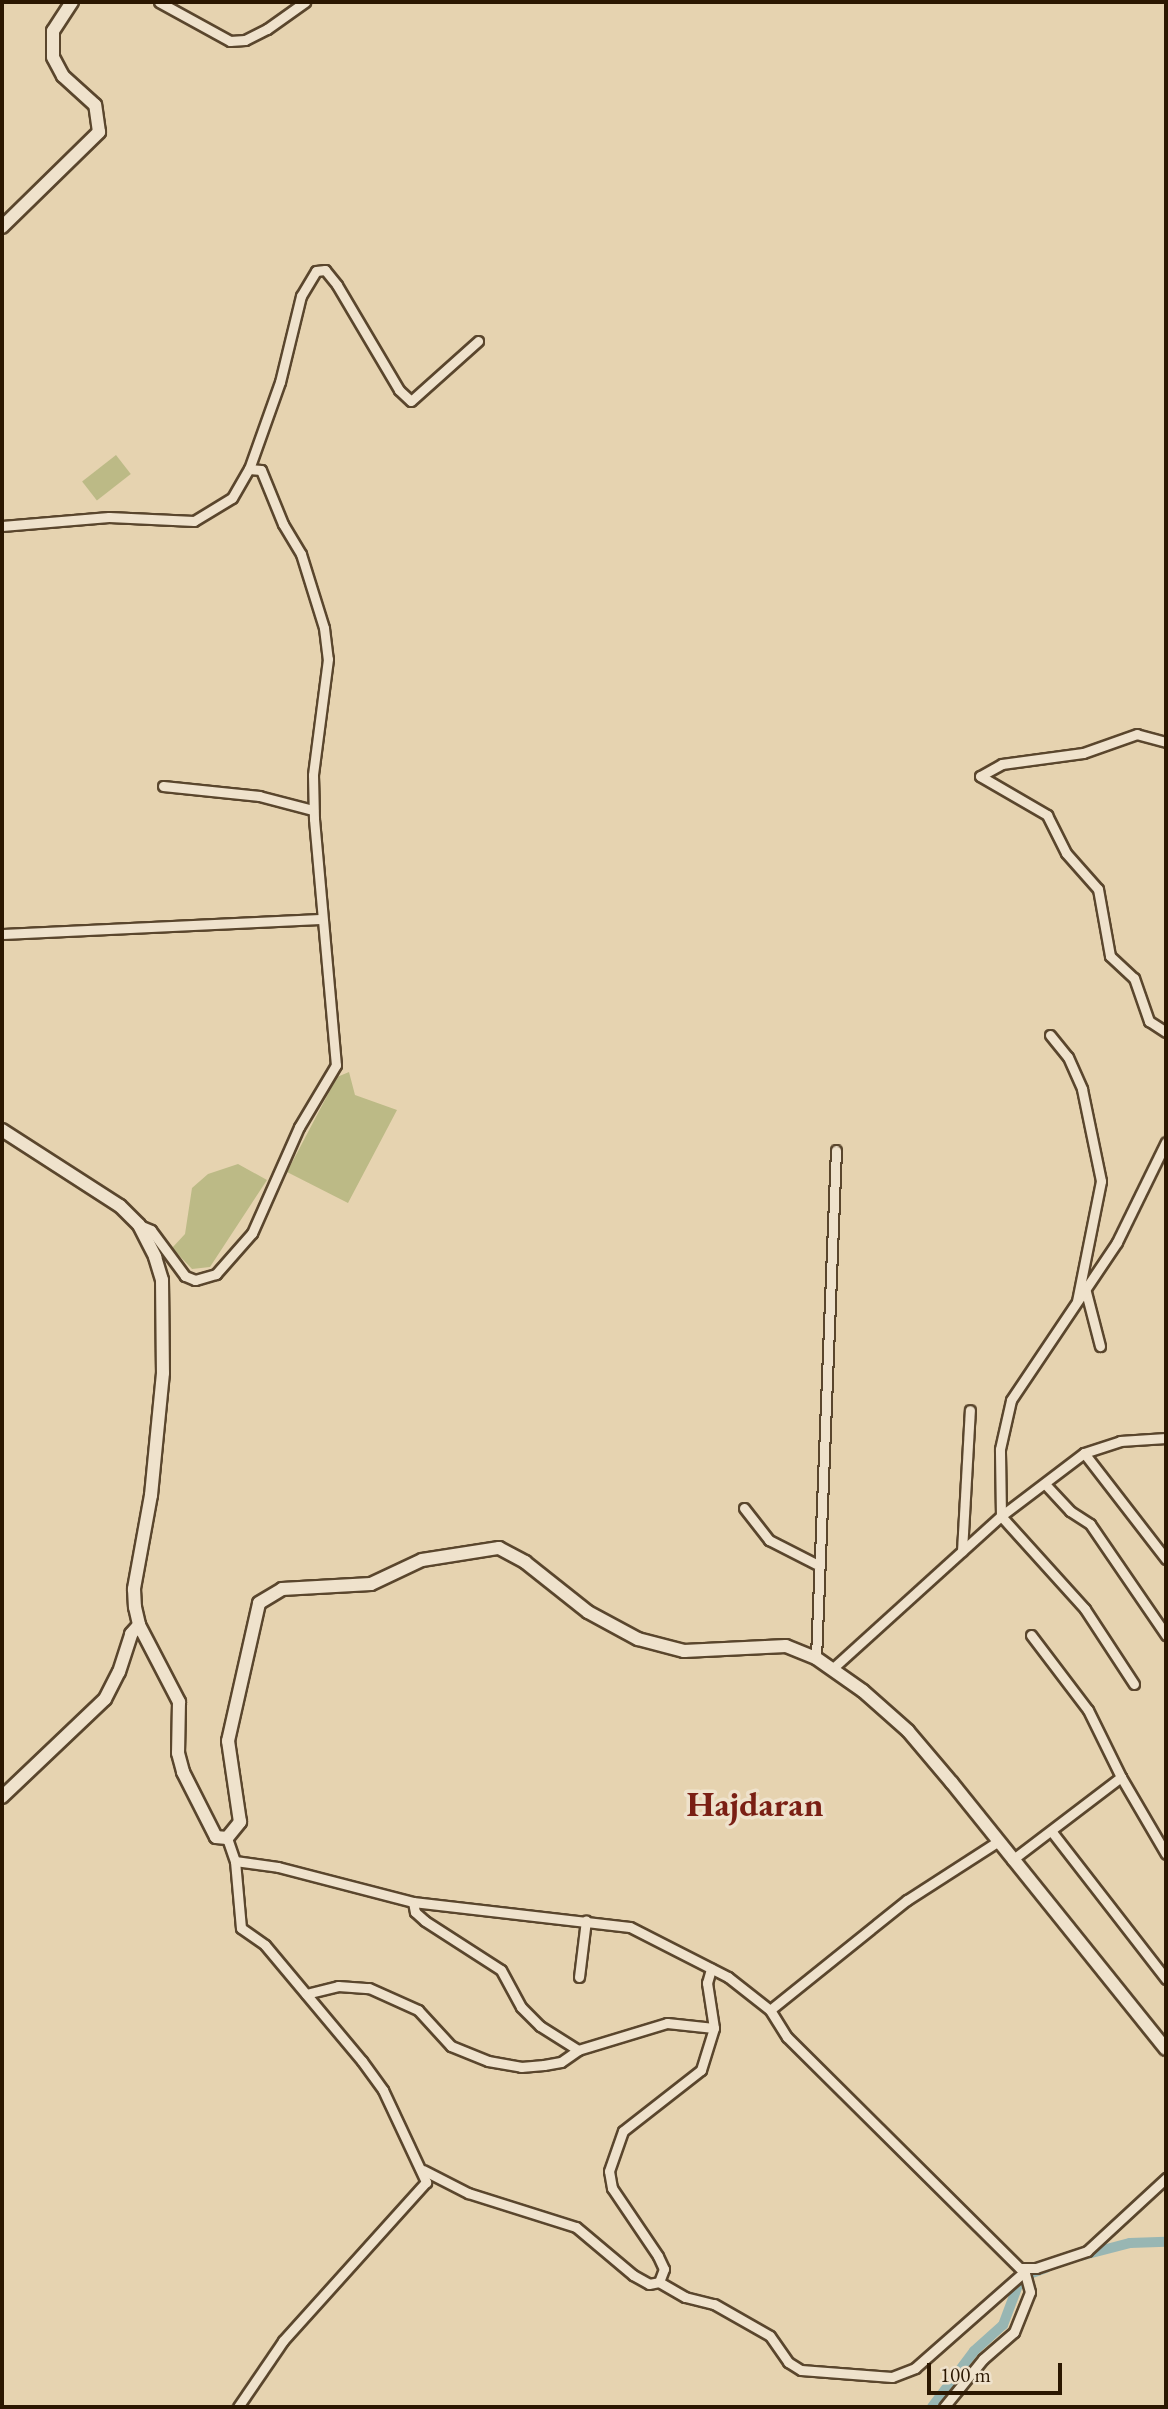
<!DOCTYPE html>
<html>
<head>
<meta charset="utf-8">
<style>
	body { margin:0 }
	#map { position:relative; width:1168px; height:2409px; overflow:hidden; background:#e6d3b0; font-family:"EB Garamond",serif }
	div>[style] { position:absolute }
	.green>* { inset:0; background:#bcba86; transform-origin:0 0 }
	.canal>* { height:10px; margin:-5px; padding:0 5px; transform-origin:5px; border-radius:5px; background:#98b6b3 }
	.roads { filter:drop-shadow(2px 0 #5a462d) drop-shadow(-2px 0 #5a462d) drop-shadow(0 2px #5a462d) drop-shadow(0 -2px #5a462d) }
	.street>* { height:9px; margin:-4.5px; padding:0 4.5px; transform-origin:4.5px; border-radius:4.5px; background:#efe2cc }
	.secondary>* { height:12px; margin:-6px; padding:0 6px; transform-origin:6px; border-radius:6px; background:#efe2cc }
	span { translate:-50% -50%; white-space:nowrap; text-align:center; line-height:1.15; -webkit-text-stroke:7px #efe2cc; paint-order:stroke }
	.quarter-label { font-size:35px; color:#7a1f14; font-weight:700 }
	.frame { position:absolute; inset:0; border:4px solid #2b1701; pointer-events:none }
	.scale { position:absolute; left:927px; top:2363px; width:135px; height:32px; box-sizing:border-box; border:4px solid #2b1701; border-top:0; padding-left:9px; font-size:21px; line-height:24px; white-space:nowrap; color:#2b1701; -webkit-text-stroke:5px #efe2cc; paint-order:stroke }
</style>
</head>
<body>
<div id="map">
	<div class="green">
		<div style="left:116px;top:455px;width:24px;height:43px;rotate:52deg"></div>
		<div style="clip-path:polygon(349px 1072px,355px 1095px,397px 1110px,348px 1203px,287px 1172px,337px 1077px)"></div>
		<div style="clip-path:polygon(238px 1164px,267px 1180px,210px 1267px,192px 1269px,172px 1248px,185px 1234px,192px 1188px,208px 1174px)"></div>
	</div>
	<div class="canal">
		<div style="left:1080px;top:2256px;width:52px;rotate:-14.6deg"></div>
		<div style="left:1130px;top:2243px;width:36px;rotate:-2deg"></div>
		<div style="left:932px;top:2407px;width:70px;rotate:-53.1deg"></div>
		<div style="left:974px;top:2351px;width:39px;rotate:-42deg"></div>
		<div style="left:1003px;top:2325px;width:51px;rotate:-69.4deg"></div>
		<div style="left:1021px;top:2277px;width:27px;rotate:-20deg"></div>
	</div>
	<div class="roads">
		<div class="street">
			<div style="left:159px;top:2px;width:81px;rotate:28.8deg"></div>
			<div style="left:230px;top:41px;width:15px;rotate:-4deg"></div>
			<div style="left:245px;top:40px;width:25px;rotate:-27deg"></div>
			<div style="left:267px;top:29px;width:47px;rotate:-35.4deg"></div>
			<div style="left:249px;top:469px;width:92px;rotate:-70.4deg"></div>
			<div style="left:280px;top:382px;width:89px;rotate:-76.3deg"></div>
			<div style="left:301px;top:296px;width:29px;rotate:-59deg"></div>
			<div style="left:316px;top:271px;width:9px;rotate:-6deg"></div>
			<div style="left:325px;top:270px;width:19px;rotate:51deg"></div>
			<div style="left:337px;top:285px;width:122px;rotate:59.4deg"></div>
			<div style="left:399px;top:390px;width:16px;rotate:43deg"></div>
			<div style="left:411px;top:401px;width:90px;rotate:-41.8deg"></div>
			<div style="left:2px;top:526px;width:107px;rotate:-4.8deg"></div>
			<div style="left:109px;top:517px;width:85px;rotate:2.7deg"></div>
			<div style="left:194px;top:521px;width:44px;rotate:-31.2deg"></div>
			<div style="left:232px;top:498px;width:34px;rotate:-60deg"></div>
			<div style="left:249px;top:469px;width:12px;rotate:5deg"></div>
			<div style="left:261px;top:470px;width:58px;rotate:67.8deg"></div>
			<div style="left:283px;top:524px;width:35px;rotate:59deg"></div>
			<div style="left:301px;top:554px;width:77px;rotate:72.7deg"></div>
			<div style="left:324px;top:628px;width:31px;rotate:83deg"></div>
			<div style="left:328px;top:659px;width:117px;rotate:97.4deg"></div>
			<div style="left:313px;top:775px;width:44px;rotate:88.7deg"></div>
			<div style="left:314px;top:819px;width:247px;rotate:84.9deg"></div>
			<div style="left:336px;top:1065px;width:72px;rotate:120.8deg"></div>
			<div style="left:299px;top:1127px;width:116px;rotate:113.9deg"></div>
			<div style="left:252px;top:1233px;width:55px;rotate:131.3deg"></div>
			<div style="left:216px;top:1274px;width:22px;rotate:164deg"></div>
			<div style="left:195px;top:1280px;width:11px;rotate:-158deg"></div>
			<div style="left:185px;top:1276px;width:57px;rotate:-126.5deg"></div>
			<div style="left:151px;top:1230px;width:13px;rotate:-157deg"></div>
			<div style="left:1166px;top:742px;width:30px;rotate:-165deg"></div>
			<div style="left:1137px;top:734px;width:57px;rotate:160.6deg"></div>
			<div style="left:1083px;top:753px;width:82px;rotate:172.3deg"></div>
			<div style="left:1002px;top:764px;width:25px;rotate:151deg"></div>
			<div style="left:980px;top:776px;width:78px;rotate:30.2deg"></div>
			<div style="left:1047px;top:815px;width:42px;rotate:63.4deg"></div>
			<div style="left:1066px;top:853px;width:48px;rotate:48.4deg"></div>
			<div style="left:1098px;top:889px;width:68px;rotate:79.8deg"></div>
			<div style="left:1110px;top:956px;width:33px;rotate:43deg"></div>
			<div style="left:1134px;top:978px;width:46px;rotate:70.8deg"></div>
			<div style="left:1149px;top:1021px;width:20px;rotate:33deg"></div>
			<div style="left:163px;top:786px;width:97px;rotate:5.9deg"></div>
			<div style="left:259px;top:796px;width:56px;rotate:14.5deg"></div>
			<div style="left:2px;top:934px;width:319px;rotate:-2.7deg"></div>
			<div style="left:1050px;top:1035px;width:28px;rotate:51deg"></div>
			<div style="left:1068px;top:1057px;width:35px;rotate:66deg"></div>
			<div style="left:1082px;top:1089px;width:94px;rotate:78.3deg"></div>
			<div style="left:1101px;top:1181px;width:122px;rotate:101.3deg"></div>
			<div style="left:1086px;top:1292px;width:56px;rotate:75.5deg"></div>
			<div style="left:1084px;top:1453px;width:134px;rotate:52.3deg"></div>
			<div style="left:1045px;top:1484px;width:37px;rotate:47deg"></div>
			<div style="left:1070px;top:1511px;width:24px;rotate:33deg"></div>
			<div style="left:1090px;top:1524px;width:135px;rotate:55.6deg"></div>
			<div style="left:744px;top:1508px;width:41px;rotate:52deg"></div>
			<div style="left:769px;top:1540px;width:55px;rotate:27deg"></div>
			<div style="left:962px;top:1551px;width:141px;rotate:-86.8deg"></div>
			<div style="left:1031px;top:1635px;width:94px;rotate:52.8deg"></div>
			<div style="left:1088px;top:1710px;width:75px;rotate:63.8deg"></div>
			<div style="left:816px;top:1658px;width:508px;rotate:-87.75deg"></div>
			<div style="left:832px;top:1669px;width:228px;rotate:-42.2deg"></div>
			<div style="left:1001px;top:1516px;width:104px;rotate:-37.2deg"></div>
			<div style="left:1084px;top:1453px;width:38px;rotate:-18deg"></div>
			<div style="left:1120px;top:1441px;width:46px;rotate:-3.7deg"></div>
			<div style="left:1134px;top:1684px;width:90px;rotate:-123.2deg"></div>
			<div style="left:1085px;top:1609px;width:125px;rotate:-132.1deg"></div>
			<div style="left:1001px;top:1516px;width:67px;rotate:-90.9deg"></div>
			<div style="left:1000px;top:1449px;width:50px;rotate:-77.3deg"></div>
			<div style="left:1011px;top:1400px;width:190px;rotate:-56.1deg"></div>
			<div style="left:1117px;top:1242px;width:111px;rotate:-63.9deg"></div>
			<div style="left:1052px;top:1832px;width:186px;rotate:52.2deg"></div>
			<div style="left:227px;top:1838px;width:24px;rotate:71deg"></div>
			<div style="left:235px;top:1861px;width:67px;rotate:84.9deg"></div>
			<div style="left:241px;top:1928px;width:29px;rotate:35deg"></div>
			<div style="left:265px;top:1945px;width:151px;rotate:50.1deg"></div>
			<div style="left:362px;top:2061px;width:36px;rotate:54deg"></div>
			<div style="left:383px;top:2090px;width:102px;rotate:64.9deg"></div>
			<div style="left:426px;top:2182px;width:214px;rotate:132deg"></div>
			<div style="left:283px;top:2341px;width:80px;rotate:124.3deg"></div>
			<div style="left:1012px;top:1860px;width:137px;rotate:-37.3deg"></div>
			<div style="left:1121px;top:1777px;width:89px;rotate:59.7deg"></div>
			<div style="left:235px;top:1861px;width:43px;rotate:7.9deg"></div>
			<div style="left:278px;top:1867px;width:139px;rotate:14.5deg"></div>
			<div style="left:413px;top:1902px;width:10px;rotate:79deg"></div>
			<div style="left:415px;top:1912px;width:13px;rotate:42deg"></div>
			<div style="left:425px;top:1921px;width:90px;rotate:32.8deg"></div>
			<div style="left:501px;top:1970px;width:42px;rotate:61.6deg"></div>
			<div style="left:521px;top:2007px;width:27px;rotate:45deg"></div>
			<div style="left:540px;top:2026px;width:45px;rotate:32.3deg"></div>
			<div style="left:578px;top:2050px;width:93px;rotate:-16.9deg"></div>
			<div style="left:667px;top:2023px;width:47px;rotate:6.1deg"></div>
			<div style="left:413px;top:1902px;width:218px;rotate:6.6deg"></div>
			<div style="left:630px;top:1927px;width:110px;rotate:27deg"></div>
			<div style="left:728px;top:1977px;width:53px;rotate:38.2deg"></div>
			<div style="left:770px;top:2010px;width:32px;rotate:58deg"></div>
			<div style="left:787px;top:2037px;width:328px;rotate:44.8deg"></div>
			<div style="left:1020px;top:2268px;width:16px"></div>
			<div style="left:1036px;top:2268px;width:54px;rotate:-18.4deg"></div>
			<div style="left:1087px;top:2251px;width:108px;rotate:-42.7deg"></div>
			<div style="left:579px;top:1977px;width:57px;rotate:-83deg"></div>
			<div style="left:306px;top:1994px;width:33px;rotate:-14deg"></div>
			<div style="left:338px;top:1986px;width:31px;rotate:4deg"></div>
			<div style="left:369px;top:1988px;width:54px;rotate:24.2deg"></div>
			<div style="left:418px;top:2010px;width:49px;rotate:47.5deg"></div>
			<div style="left:451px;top:2046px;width:40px;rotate:22deg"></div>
			<div style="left:488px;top:2061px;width:34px;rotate:10deg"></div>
			<div style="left:521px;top:2067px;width:23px;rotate:-5deg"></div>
			<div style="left:544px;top:2065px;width:17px;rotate:-10deg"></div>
			<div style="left:561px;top:2062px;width:21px;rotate:-35deg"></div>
			<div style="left:770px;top:2010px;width:176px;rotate:-38.8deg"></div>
			<div style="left:907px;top:1900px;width:107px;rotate:-32.8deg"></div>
			<div style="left:423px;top:2170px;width:51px;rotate:27.1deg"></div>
			<div style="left:468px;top:2193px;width:113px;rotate:17.5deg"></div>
			<div style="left:576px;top:2227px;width:75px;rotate:40.1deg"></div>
			<div style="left:633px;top:2275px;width:18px;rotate:29deg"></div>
			<div style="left:649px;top:2284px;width:10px;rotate:-11deg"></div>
			<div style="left:659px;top:2282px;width:14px;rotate:-69deg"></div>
			<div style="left:664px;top:2269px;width:14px;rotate:-115deg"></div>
			<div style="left:658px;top:2256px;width:82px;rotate:-124.1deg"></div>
			<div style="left:612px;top:2188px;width:17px;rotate:-100deg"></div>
			<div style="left:609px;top:2171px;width:42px;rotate:-70.7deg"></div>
			<div style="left:623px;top:2131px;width:99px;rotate:-38deg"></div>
			<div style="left:701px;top:2070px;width:44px;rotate:-72.8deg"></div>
			<div style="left:714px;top:2028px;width:46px;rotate:-98.8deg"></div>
			<div style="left:707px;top:1983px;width:15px;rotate:-74deg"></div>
			<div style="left:659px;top:2282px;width:30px;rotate:30deg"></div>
			<div style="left:685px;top:2297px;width:30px;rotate:14deg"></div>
			<div style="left:714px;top:2304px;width:64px;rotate:29.7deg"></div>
			<div style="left:770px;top:2336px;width:32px;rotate:55deg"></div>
			<div style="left:788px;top:2362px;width:15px;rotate:32deg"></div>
			<div style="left:801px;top:2370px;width:91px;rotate:4.4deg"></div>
			<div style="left:892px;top:2377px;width:25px;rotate:-21deg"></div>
			<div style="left:915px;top:2368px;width:147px;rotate:-41.4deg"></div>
			<div style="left:944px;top:2407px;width:62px;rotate:-50.9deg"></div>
			<div style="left:983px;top:2359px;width:41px;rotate:-41.1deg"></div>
			<div style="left:1014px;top:2332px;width:43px;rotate:-68.2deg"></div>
			<div style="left:1030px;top:2292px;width:24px;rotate:-105deg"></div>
		</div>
		<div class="secondary">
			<div style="left:2px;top:227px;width:136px;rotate:-44.4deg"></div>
			<div style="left:99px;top:132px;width:27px;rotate:-98deg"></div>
			<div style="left:95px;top:105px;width:43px;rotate:-137.8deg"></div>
			<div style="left:63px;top:76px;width:21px;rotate:-118deg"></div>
			<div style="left:53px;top:57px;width:26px;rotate:-90deg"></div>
			<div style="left:53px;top:31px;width:35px;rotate:-57deg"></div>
			<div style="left:2px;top:1130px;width:140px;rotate:32.8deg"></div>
			<div style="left:120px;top:1206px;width:27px;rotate:45deg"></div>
			<div style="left:139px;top:1225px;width:36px;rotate:63deg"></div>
			<div style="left:155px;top:1257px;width:24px;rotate:73deg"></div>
			<div style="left:162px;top:1280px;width:93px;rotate:89.4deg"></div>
			<div style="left:163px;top:1373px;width:123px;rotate:95.6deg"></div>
			<div style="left:151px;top:1495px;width:96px;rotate:100.3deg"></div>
			<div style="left:134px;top:1589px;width:18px;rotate:87deg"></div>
			<div style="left:135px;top:1607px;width:18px;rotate:77deg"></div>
			<div style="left:139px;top:1625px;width:87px;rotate:62.5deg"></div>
			<div style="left:179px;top:1702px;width:51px;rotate:91.1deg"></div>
			<div style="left:178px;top:1753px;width:20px;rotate:75deg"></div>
			<div style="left:183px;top:1772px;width:73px;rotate:63.1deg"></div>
			<div style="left:216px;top:1837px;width:11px;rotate:5deg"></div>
			<div style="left:227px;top:1838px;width:21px;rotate:-51deg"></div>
			<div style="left:240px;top:1822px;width:82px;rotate:-98.4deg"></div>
			<div style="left:228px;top:1741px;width:141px;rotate:-77.3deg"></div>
			<div style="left:259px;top:1603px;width:27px;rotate:-31deg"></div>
			<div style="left:282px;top:1589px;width:89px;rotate:-3.2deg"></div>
			<div style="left:371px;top:1584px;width:56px;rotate:-25.2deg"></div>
			<div style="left:422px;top:1560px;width:78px;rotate:-8.9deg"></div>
			<div style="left:499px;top:1548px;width:30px;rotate:28deg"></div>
			<div style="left:525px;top:1562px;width:80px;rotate:38.4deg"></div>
			<div style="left:588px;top:1612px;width:57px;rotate:28.4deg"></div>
			<div style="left:638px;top:1639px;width:48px;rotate:14.6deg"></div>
			<div style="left:684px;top:1651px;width:102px;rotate:-2.8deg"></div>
			<div style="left:786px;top:1646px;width:32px;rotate:22deg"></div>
			<div style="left:816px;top:1658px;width:57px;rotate:35.1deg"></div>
			<div style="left:863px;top:1691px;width:60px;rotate:41.6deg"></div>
			<div style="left:908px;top:1731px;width:68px;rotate:49.8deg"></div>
			<div style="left:952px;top:1783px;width:341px;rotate:51.2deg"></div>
			<div style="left:2px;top:1797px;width:142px;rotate:-43.6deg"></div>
			<div style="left:105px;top:1699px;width:30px;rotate:-63deg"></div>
			<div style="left:119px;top:1672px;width:40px;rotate:-72deg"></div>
			<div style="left:131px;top:1634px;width:12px;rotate:-48deg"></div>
		</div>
	</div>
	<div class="quarter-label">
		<span style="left:755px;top:1804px">Hajdaran</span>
	</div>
	<div class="frame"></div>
	<div class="scale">100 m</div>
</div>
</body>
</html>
